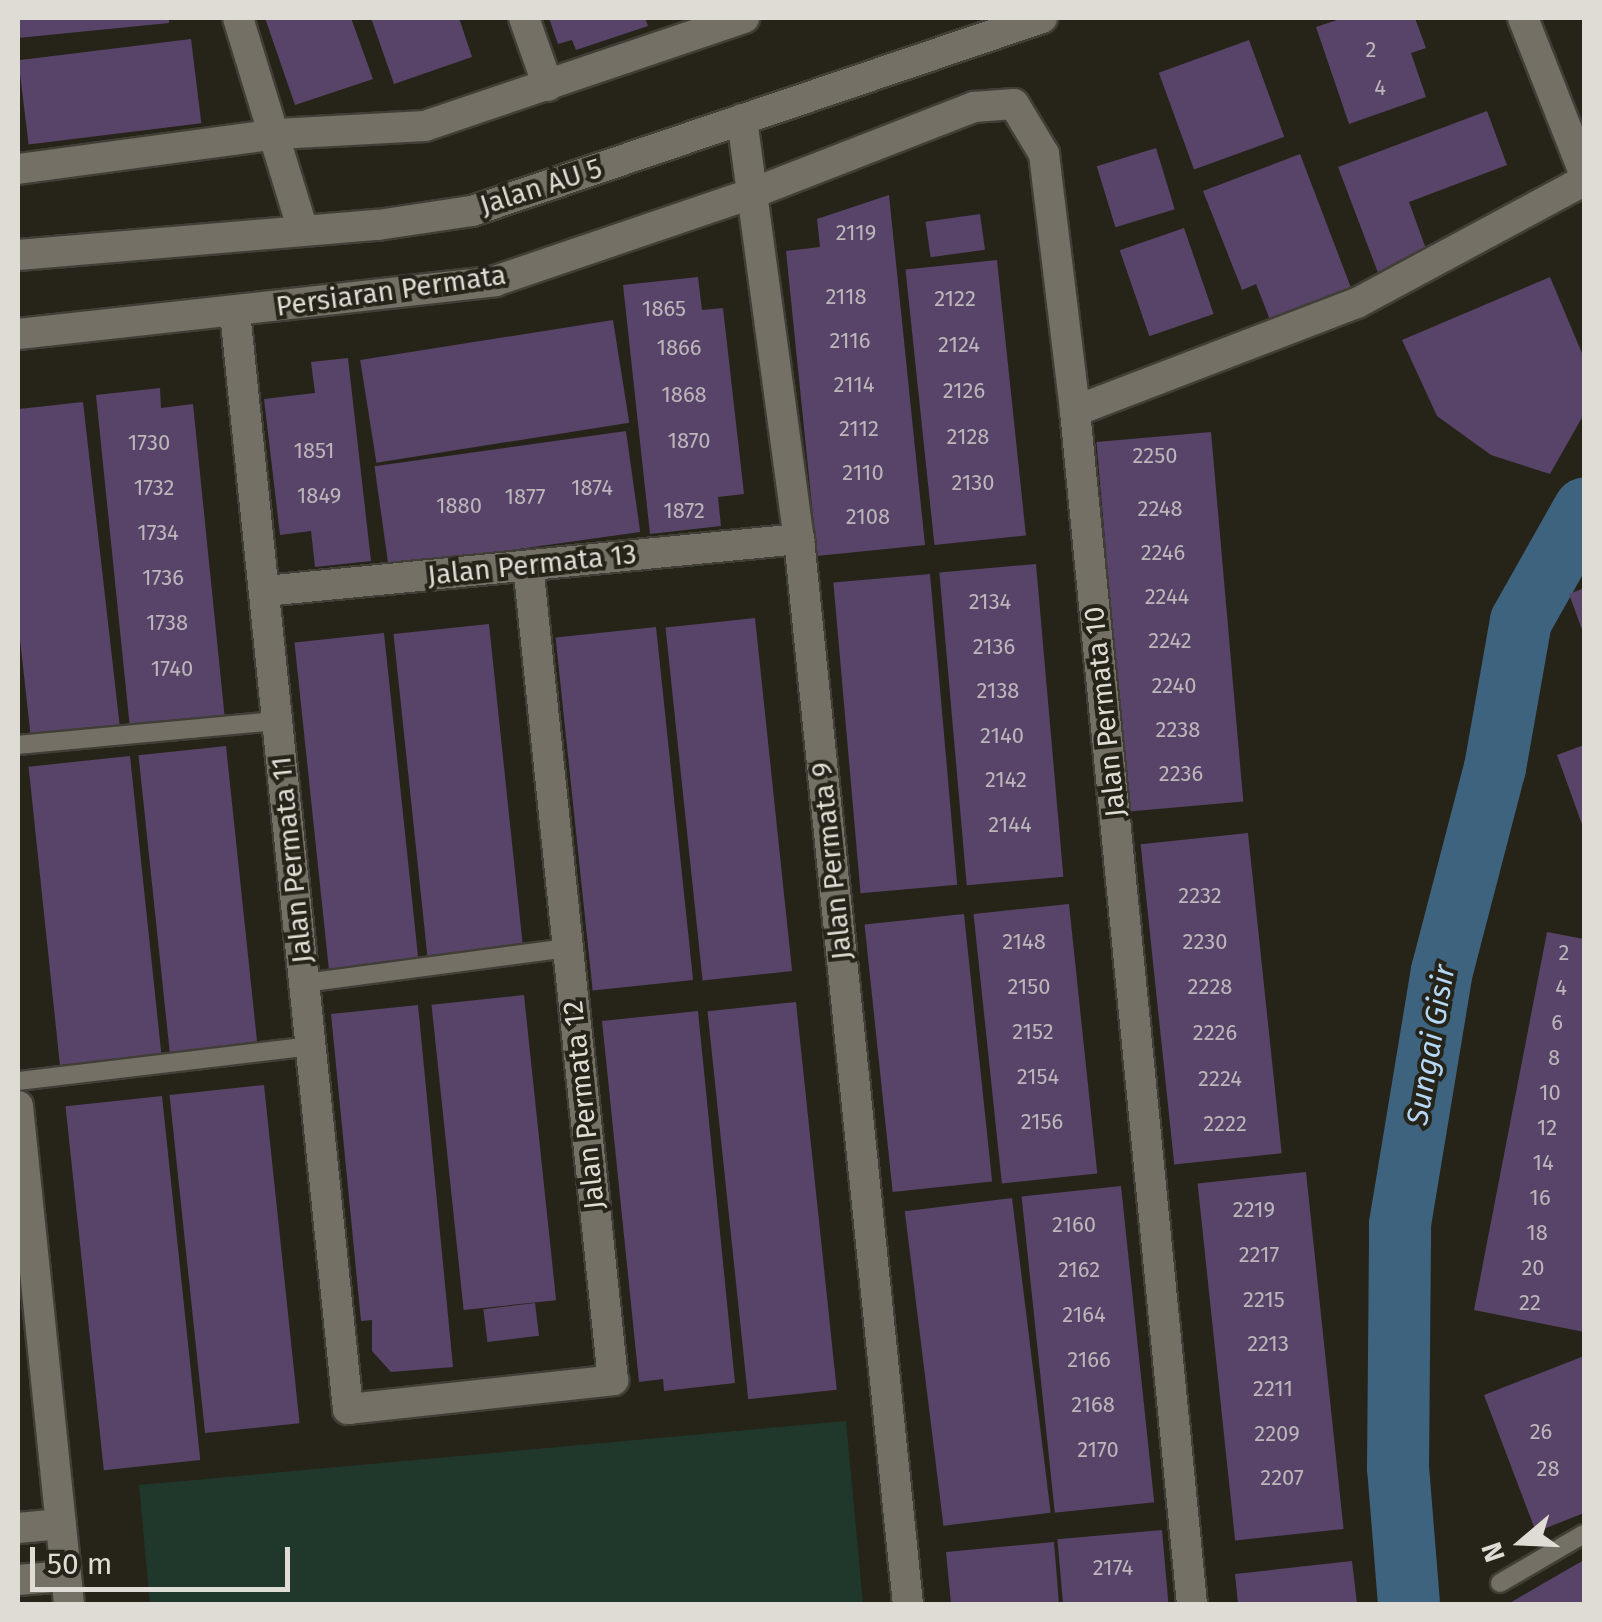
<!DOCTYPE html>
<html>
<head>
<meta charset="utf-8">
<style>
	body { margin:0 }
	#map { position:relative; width:1602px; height:1622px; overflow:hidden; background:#262319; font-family:"Fira Sans",sans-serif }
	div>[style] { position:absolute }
	.green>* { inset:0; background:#20382b }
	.river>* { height:62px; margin:-31px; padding:0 31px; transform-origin:31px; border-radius:31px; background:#3d637f }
	.building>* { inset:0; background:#574468; transform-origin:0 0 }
	.roads { filter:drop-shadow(2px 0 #413e37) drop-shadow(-2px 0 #413e37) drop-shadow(0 2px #413e37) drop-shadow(0 -2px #413e37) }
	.service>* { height:18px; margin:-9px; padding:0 9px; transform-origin:9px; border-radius:9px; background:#747065 }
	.minor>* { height:30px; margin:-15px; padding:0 15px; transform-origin:15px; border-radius:15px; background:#747065 }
	.secondary>* { height:30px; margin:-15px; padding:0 15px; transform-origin:15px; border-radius:15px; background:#747065 }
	span { translate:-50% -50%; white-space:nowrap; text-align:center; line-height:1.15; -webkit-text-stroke:8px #262319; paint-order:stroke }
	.number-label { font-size:22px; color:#bcb6ba }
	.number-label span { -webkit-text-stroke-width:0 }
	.street-label { font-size:28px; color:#dedcd5 }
	.water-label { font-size:30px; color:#b4d8f5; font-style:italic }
	.frame { position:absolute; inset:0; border:20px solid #dedcd5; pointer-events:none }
	.north { position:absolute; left:1472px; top:1492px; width:100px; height:100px; -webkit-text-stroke:8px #262319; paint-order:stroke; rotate:251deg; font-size:28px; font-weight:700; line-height:40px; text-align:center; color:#dedcd5 }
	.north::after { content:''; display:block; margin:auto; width:35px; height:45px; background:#dedcd5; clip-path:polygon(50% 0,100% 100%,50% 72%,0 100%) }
	.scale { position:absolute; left:30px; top:1547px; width:260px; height:45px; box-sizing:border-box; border:5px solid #dedcd5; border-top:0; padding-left:12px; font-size:30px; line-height:35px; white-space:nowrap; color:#dedcd5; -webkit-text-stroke:8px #262319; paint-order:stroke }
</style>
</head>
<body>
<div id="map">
	<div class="green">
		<div style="clip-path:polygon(846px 1421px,863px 1604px,150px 1604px,139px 1485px)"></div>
	</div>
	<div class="river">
		<div style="left:1409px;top:1604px;width:136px;rotate:-94.6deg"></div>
		<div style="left:1398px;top:1468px;width:244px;rotate:-89.5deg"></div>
		<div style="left:1400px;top:1224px;width:256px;rotate:-80.6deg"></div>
		<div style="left:1442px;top:971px;width:210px;rotate:-75.4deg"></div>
		<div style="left:1495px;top:768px;width:149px;rotate:-80deg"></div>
		<div style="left:1521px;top:621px;width:129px;rotate:-60.6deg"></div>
	</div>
	<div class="building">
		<div style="clip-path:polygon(18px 18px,169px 18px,169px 23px,18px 38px)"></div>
		<div style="clip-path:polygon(265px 18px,351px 18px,373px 79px,295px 105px)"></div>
		<div style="clip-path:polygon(371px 18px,459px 18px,472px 57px,394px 84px)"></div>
		<div style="clip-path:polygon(549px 18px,645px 18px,648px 26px,576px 50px,572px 40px,558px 44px)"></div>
		<div style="clip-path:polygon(1343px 18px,1415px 18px,1426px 48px,1411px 53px,1426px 97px,1349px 124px,1316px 27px)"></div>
		<div style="left:191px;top:39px;width:85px;height:174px;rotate:83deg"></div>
		<div style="left:1249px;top:40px;width:103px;height:96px;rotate:70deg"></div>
		<div style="clip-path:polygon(1487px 111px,1507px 165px,1409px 202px,1430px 260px,1380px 278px,1338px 167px)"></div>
		<div style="left:1156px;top:148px;width:64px;height:62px;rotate:73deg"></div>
		<div style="clip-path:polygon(1300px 154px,1353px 293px,1272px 325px,1256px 284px,1242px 290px,1203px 191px)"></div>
		<div style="clip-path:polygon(889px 195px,925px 545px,817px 556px,786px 251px,820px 247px,817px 219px)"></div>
		<div style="left:980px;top:214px;width:36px;height:55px;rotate:82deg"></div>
		<div style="left:1184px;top:228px;width:91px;height:68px;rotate:71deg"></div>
		<div style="left:997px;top:260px;width:277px;height:92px;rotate:84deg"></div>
		<div style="clip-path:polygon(698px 277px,702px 310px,723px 308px,744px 494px,718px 497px,721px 526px,650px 534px,623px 285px)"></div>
		<div style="clip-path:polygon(1550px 277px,1584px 358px,1584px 414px,1550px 474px,1491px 455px,1437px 416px,1402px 340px)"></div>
		<div style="left:613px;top:320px;width:104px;height:256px;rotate:81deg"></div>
		<div style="clip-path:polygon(348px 358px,371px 561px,315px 567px,311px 531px,280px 535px,264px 399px,315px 393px,311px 362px)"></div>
		<div style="clip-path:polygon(160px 388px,161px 408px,193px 404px,225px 720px,130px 729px,96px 395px)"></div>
		<div style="clip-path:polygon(83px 402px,120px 728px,31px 739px,18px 621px,19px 409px)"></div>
		<div style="left:626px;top:431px;width:102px;height:254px;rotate:82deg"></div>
		<div style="left:1211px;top:432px;width:371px;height:115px;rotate:85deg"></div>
		<div style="left:1036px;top:564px;width:314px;height:97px;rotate:85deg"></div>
		<div style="left:930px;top:574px;width:312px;height:97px;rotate:85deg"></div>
		<div style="clip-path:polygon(1584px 588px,1584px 635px,1569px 594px)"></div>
		<div style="left:755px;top:618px;width:355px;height:90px;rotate:84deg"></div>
		<div style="left:489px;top:624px;width:341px;height:96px;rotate:84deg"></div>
		<div style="left:656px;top:627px;width:355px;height:101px;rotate:84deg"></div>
		<div style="left:384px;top:633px;width:343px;height:90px;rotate:84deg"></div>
		<div style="clip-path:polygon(1584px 745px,1584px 830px,1557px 755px)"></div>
		<div style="left:226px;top:746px;width:315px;height:88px;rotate:84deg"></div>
		<div style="left:130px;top:756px;width:315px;height:102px;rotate:84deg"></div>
		<div style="left:1248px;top:833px;width:322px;height:108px;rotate:84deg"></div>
		<div style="left:1069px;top:904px;width:271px;height:96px;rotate:84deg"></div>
		<div style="left:964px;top:914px;width:269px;height:100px;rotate:84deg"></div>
		<div style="clip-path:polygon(1547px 932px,1584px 939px,1584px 1332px,1474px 1310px)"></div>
		<div style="left:524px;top:995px;width:307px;height:93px;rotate:84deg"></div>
		<div style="left:796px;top:1002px;width:390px;height:89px;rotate:84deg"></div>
		<div style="clip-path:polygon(418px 1005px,453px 1367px,391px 1372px,372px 1351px,372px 1320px,361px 1321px,331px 1014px)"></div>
		<div style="clip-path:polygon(698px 1011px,735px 1383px,664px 1391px,663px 1379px,639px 1382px,602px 1021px)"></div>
		<div style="left:264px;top:1085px;width:340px;height:95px;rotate:84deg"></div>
		<div style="left:162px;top:1096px;width:366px;height:97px;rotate:84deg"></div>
		<div style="left:1306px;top:1172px;width:359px;height:109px;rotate:84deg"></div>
		<div style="left:1121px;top:1186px;width:318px;height:100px;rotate:84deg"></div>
		<div style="left:1012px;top:1198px;width:317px;height:108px;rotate:83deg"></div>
		<div style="left:535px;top:1303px;width:33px;height:52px;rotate:83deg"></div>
		<div style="clip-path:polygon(1584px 1356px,1584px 1513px,1536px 1532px,1484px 1395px)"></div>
		<div style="left:1162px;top:1530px;width:74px;height:105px;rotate:85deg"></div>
		<div style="clip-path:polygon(1054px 1542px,1059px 1604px,951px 1604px,946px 1552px)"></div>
		<div style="clip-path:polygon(1584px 1560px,1584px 1604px,1508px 1604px,1544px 1583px)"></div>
		<div style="clip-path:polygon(1352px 1561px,1357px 1604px,1238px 1604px,1235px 1574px)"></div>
	</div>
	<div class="roads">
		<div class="service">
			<div style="left:18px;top:745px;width:261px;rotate:-5.3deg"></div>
			<div style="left:305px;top:983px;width:265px;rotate:-7.6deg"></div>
			<div style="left:18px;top:1081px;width:295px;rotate:-6.8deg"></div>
			<div style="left:1500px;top:1583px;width:97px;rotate:-30.3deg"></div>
		</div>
		<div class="minor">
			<div style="left:238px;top:18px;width:222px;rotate:73deg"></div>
			<div style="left:524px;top:18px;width:72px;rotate:70.6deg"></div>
			<div style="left:1523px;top:18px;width:167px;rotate:68.5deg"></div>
			<div style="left:742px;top:119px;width:424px;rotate:82.3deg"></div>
			<div style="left:799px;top:539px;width:1071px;rotate:84.16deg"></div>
			<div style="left:18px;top:169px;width:261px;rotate:-7.7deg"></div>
			<div style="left:277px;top:134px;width:148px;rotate:-3.1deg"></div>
			<div style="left:425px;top:126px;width:337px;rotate:-18.7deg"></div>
			<div style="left:235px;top:312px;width:1103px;rotate:84.12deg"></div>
			<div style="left:348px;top:1409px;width:267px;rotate:-6.2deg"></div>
			<div style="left:613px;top:1380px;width:819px;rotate:-95.95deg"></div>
			<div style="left:18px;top:334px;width:480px;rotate:-6.3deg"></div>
			<div style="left:495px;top:281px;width:273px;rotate:-18.8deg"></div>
			<div style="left:753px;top:193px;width:237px;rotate:-21.3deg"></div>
			<div style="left:974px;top:107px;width:40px;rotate:-4.3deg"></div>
			<div style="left:1014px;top:104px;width:58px;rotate:59deg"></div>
			<div style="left:1044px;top:154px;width:259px;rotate:83.1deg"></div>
			<div style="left:1075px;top:411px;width:1199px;rotate:84.4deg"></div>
			<div style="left:1075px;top:411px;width:302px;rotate:-21deg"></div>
			<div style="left:1357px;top:303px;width:258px;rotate:-28.3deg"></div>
			<div style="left:265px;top:591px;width:537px;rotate:-5.56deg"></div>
			<div style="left:18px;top:1106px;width:501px;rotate:84.15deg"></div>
			<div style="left:18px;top:1528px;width:43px;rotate:-5.3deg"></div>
			<div style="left:18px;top:1580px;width:48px;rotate:-4.8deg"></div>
		</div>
		<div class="secondary">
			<div style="left:18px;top:255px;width:361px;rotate:-4.8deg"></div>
			<div style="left:378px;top:225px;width:95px;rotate:-8.5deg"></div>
			<div style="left:472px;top:211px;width:602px;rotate:-18.71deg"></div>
		</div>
	</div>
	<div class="number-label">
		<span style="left:1371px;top:50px">2</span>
		<span style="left:1380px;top:88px">4</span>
		<span style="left:856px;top:233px">2119</span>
		<span style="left:846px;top:297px">2118</span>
		<span style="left:955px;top:299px">2122</span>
		<span style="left:664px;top:309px">1865</span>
		<span style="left:850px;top:341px">2116</span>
		<span style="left:959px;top:345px">2124</span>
		<span style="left:679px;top:348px">1866</span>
		<span style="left:854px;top:385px">2114</span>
		<span style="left:964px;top:391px">2126</span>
		<span style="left:684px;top:395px">1868</span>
		<span style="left:859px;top:429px">2112</span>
		<span style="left:968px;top:437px">2128</span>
		<span style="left:689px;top:441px">1870</span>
		<span style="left:149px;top:443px">1730</span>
		<span style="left:314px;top:451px">1851</span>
		<span style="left:1155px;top:456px">2250</span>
		<span style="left:863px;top:473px">2110</span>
		<span style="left:973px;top:483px">2130</span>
		<span style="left:154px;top:488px">1732</span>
		<span style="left:592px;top:488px">1874</span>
		<span style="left:319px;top:496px">1849</span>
		<span style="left:525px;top:497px">1877</span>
		<span style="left:459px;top:506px">1880</span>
		<span style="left:1160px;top:509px">2248</span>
		<span style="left:684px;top:511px">1872</span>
		<span style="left:868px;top:517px">2108</span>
		<span style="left:158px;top:533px">1734</span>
		<span style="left:1163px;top:553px">2246</span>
		<span style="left:163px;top:578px">1736</span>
		<span style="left:1167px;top:597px">2244</span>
		<span style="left:990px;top:602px">2134</span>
		<span style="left:167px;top:623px">1738</span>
		<span style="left:1170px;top:641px">2242</span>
		<span style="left:994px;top:647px">2136</span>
		<span style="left:172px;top:669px">1740</span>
		<span style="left:1174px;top:686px">2240</span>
		<span style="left:998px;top:691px">2138</span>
		<span style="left:1178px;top:730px">2238</span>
		<span style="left:1002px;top:736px">2140</span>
		<span style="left:1181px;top:774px">2236</span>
		<span style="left:1006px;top:780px">2142</span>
		<span style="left:1010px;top:825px">2144</span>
		<span style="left:1200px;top:896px">2232</span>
		<span style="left:1024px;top:942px">2148</span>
		<span style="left:1205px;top:942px">2230</span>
		<span style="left:1564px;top:953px">2</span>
		<span style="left:1029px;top:987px">2150</span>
		<span style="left:1210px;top:987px">2228</span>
		<span style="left:1561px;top:988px">4</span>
		<span style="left:1557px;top:1023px">6</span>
		<span style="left:1033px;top:1032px">2152</span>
		<span style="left:1215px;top:1033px">2226</span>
		<span style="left:1554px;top:1058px">8</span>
		<span style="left:1038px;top:1077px">2154</span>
		<span style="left:1220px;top:1079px">2224</span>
		<span style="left:1550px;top:1093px">10</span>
		<span style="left:1042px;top:1122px">2156</span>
		<span style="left:1225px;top:1124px">2222</span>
		<span style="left:1547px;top:1128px">12</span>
		<span style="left:1543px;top:1163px">14</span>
		<span style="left:1540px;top:1198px">16</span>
		<span style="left:1254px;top:1210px">2219</span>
		<span style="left:1074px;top:1225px">2160</span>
		<span style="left:1537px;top:1233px">18</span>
		<span style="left:1259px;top:1255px">2217</span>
		<span style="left:1533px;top:1268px">20</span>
		<span style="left:1079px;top:1270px">2162</span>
		<span style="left:1264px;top:1300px">2215</span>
		<span style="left:1530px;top:1303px">22</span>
		<span style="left:1084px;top:1315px">2164</span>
		<span style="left:1268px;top:1344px">2213</span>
		<span style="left:1089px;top:1360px">2166</span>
		<span style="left:1273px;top:1389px">2211</span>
		<span style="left:1093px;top:1405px">2168</span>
		<span style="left:1541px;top:1432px">26</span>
		<span style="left:1277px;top:1434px">2209</span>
		<span style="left:1098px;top:1450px">2170</span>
		<span style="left:1548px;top:1469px">28</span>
		<span style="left:1282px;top:1478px">2207</span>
		<span style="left:1113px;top:1568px">2174</span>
	</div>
	<div class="street-label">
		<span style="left:541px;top:187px;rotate:-18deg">Jalan AU 5</span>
		<span style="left:391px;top:291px;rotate:-8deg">Persiaran Permata</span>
		<span style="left:532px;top:565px;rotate:-6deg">Jalan Permata 13</span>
		<span style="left:1105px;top:712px;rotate:-96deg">Jalan Permata 10</span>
		<span style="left:292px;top:860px;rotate:-96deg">Jalan Permata 11</span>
		<span style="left:832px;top:861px;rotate:-96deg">Jalan Permata 9</span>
		<span style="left:584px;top:1105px;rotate:-96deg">Jalan Permata 12</span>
	</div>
	<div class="water-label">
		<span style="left:1431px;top:1045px;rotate:-80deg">Sungai Gisir</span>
	</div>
	<div class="frame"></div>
	<div class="north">N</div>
	<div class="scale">50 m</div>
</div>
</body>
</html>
